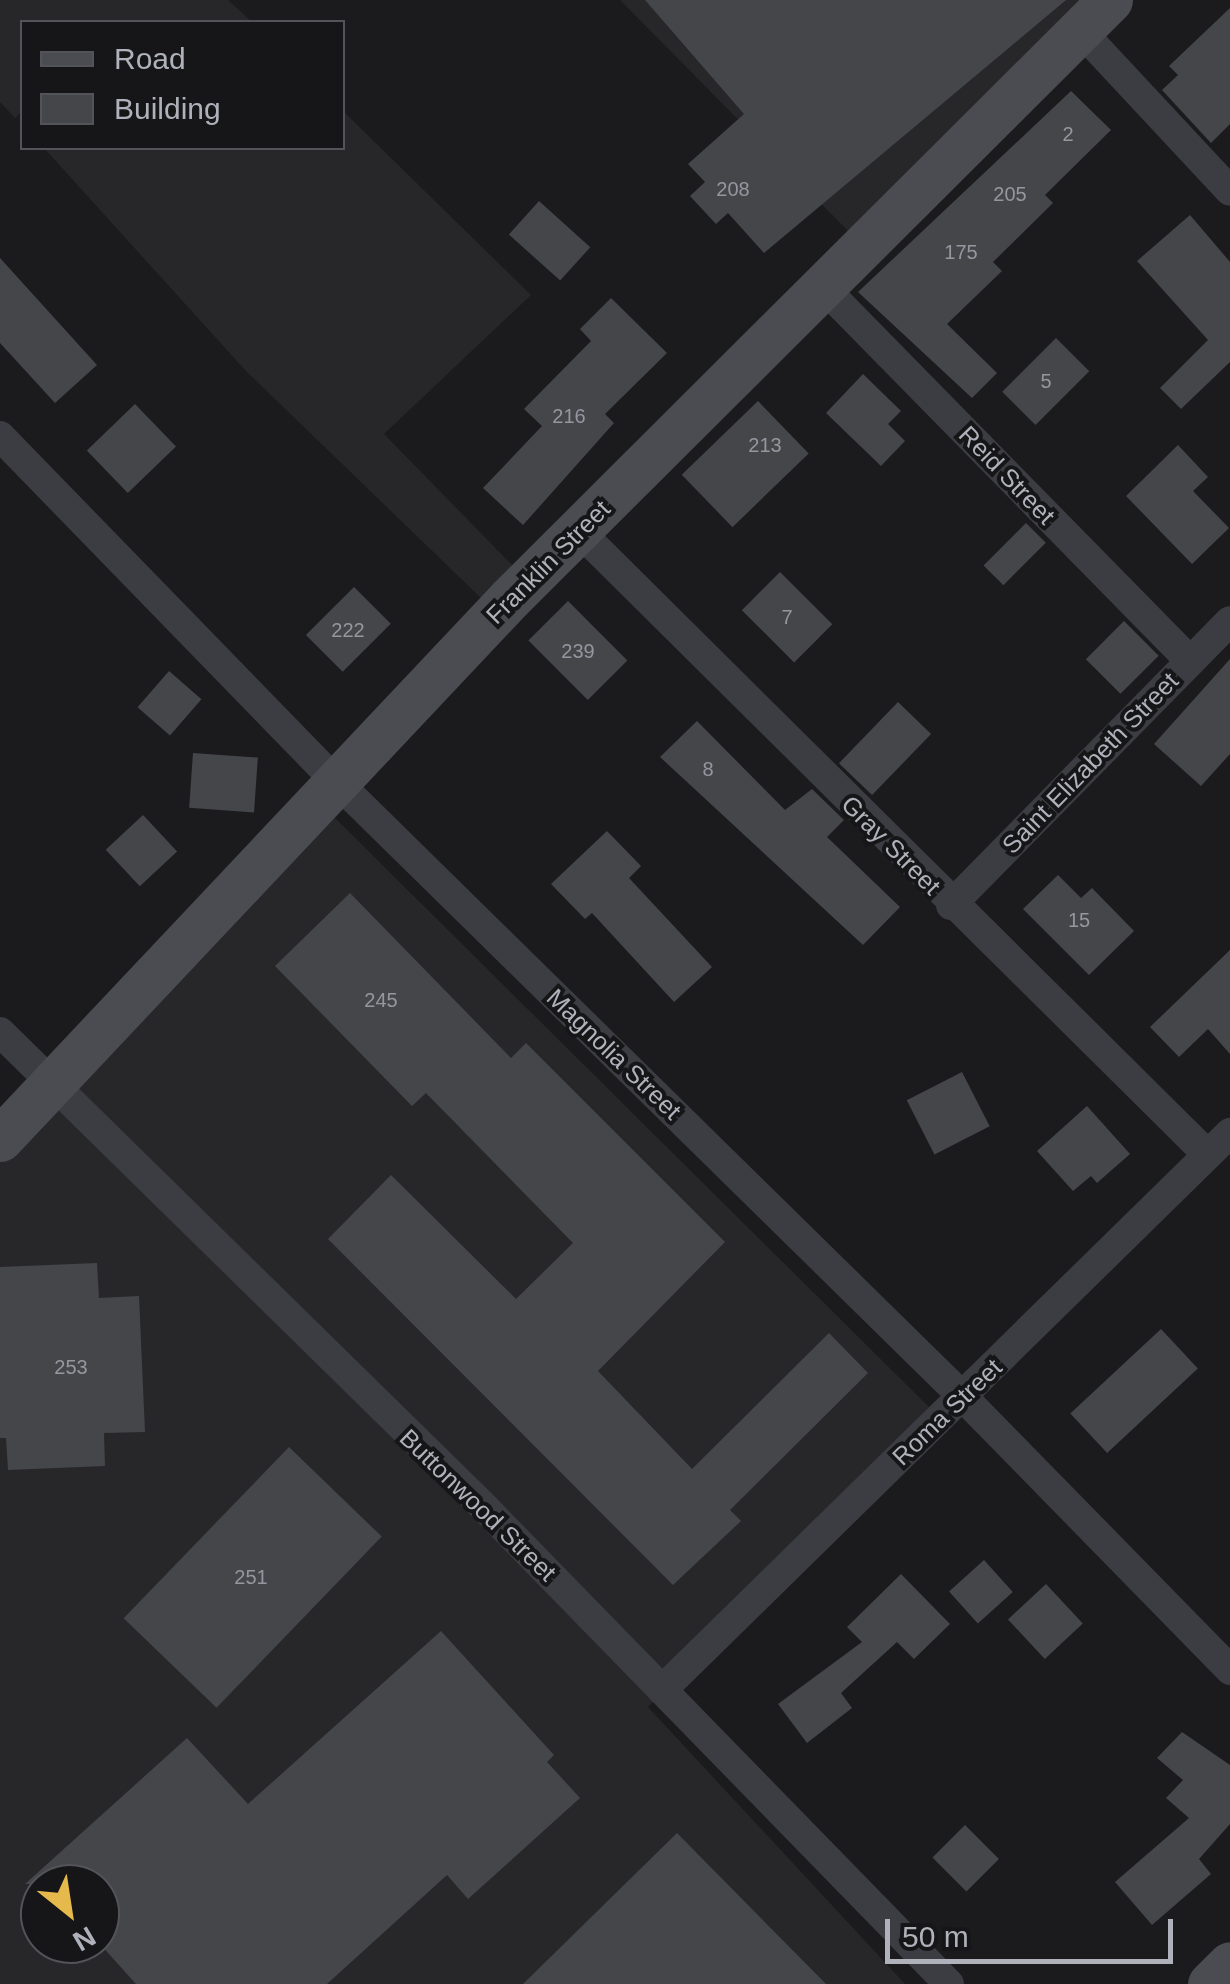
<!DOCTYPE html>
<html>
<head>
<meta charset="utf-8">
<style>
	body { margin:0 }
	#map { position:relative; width:1230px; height:1984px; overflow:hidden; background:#1b1b1d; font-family:Arial,sans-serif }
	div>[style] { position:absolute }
	.built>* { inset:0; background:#27272a }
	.building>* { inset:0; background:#45464a; transform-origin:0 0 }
	.street>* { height:30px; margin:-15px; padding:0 15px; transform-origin:15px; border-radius:15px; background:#3c3d42 }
	.secondary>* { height:45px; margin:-22.5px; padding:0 22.5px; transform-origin:22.5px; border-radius:22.5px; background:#4a4c52 }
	span { translate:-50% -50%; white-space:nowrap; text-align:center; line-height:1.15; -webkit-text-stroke:8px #161618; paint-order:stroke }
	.number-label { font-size:20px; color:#94979f }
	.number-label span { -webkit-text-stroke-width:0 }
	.street-label { font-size:25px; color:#afb2bb }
	.legend { position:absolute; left:20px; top:20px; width:325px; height:130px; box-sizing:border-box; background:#161618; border:2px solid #535459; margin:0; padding:12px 18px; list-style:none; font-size:30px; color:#afb2bb }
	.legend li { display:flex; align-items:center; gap:20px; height:50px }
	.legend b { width:50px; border:2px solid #535459 }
	.north { position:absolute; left:20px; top:1864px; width:100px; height:100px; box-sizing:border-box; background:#161618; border:2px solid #535459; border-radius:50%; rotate:150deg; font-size:28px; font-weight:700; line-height:40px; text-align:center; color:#afb2bb }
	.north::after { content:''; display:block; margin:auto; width:35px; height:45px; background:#e5b94b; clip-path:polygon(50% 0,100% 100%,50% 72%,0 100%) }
	.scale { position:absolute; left:885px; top:1919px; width:288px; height:45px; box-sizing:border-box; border:5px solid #afb2bb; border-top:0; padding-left:12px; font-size:30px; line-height:35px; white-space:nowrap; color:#afb2bb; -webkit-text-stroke:8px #161618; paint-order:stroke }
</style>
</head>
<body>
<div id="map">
	<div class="built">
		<div style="clip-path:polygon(0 0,228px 0,252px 22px,22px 22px,22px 111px,15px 118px,0 102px)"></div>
		<div style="clip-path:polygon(620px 0,1088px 0,851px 234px)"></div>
		<div style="clip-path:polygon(343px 111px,531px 295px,384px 434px,515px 568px,482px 599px,245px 370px,44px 148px,342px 148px)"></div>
		<div style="clip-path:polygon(evenodd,334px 817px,933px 1411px,648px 1707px,905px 1984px,0 1984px,0 1160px,334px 817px,40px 1884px,100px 1884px,100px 1944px,40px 1944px,40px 1884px)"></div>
	</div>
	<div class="building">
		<div style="clip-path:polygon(645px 0,1066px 0,764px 253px,728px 213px,716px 224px,690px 196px,705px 182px,688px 164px,744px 114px)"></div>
		<div style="clip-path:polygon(1230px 8px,1230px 124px,1211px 143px,1162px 90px,1178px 75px,1169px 66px)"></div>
		<div style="clip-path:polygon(1071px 91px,1111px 130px,1045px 195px,1053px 203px,993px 262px,1002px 271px,947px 324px,997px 373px,972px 398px,858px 292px)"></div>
		<div style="left:539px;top:201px;width:69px;height:45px;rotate:42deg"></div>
		<div style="clip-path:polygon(1190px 215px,1230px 262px,1230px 362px,1181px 409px,1160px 388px,1208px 340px,1137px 261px)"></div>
		<div style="clip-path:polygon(0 258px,97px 365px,55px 403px,0 343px)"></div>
		<div style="clip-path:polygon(611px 298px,667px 353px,605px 414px,614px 423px,523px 525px,483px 488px,542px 426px,524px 409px,591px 341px,580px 329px)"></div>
		<div style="left:1056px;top:338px;width:47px;height:76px;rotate:45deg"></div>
		<div style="clip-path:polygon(863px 374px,901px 411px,888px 424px,905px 441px,881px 466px,826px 413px)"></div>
		<div style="left:758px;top:401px;width:73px;height:106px;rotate:46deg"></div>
		<div style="left:135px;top:404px;width:59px;height:67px;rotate:46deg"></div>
		<div style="clip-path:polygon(1178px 445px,1208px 477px,1193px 491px,1229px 528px,1192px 564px,1126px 496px)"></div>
		<div style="left:1026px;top:523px;width:28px;height:60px;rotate:45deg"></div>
		<div style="left:780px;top:572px;width:74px;height:54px;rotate:45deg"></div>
		<div style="left:354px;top:587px;width:52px;height:68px;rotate:45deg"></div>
		<div style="left:568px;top:601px;width:84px;height:56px;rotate:45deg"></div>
		<div style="left:1124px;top:621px;width:49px;height:54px;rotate:45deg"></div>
		<div style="clip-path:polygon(1230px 659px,1230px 754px,1201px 786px,1154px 744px)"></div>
		<div style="left:169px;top:671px;width:43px;height:48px;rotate:41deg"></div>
		<div style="left:898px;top:702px;width:46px;height:85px;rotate:44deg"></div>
		<div style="clip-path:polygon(697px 721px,785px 810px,812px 789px,844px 820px,827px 837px,900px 907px,863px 945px,660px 757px)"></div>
		<div style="left:193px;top:753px;width:65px;height:55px;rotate:4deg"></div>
		<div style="left:143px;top:815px;width:50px;height:51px;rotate:47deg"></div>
		<div style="clip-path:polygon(607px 831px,641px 866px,629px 878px,712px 967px,674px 1002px,592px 913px,585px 919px,551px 884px)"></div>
		<div style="clip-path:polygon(1058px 875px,1081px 898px,1092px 888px,1134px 931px,1089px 975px,1023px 909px)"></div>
		<div style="clip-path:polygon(350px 893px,511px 1058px,526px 1043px,725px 1242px,598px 1371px,692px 1469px,829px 1333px,868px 1373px,730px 1510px,741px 1521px,673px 1585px,328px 1239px,391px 1175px,516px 1299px,573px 1243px,426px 1093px,412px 1106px,275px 966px)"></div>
		<div style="clip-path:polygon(1230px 950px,1230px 1054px,1208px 1029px,1179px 1057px,1150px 1027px)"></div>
		<div style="left:962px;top:1072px;width:61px;height:62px;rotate:63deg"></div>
		<div style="clip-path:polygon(1087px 1106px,1130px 1154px,1097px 1183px,1091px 1176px,1073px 1191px,1037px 1151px)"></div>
		<div style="clip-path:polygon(97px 1263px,99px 1298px,139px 1296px,145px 1432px,104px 1433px,105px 1466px,8px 1470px,6px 1438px,0 1438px,0 1267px)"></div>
		<div style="left:1161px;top:1329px;width:54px;height:124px;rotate:47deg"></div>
		<div style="left:289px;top:1447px;width:129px;height:238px;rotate:44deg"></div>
		<div style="left:984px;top:1560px;width:43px;height:47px;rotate:48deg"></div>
		<div style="clip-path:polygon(901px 1574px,950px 1624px,914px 1659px,897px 1642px,841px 1693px,852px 1708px,807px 1743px,778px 1704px,862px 1642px,847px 1627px)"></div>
		<div style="left:1046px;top:1584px;width:54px;height:52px;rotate:47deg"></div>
		<div style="clip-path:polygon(441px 1631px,554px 1755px,547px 1762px,580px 1798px,468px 1899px,447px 1875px,327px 1984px,136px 1984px,100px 1944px,100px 1884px,25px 1884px,187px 1738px,248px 1804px)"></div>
		<div style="clip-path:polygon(1182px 1732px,1230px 1765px,1230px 1824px,1199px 1859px,1211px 1874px,1152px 1925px,1115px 1882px,1189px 1818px,1166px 1798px,1183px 1780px,1157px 1758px)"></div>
		<div style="left:965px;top:1825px;width:48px;height:46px;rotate:45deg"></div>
		<div style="clip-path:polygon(677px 1833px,826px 1984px,523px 1984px)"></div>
	</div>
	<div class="street">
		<div style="left:1079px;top:29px;width:221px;rotate:47deg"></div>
		<div style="left:825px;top:289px;width:521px;rotate:45.54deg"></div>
		<div style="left:0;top:436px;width:482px;rotate:45.8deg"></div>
		<div style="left:336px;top:781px;width:879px;rotate:44.49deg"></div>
		<div style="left:963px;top:1397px;width:382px;rotate:45.6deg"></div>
		<div style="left:580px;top:532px;width:883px;rotate:44.77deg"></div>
		<div style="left:951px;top:905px;width:398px;rotate:-45.5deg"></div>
		<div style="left:0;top:1032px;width:675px;rotate:44.46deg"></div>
		<div style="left:482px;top:1505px;width:669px;rotate:45.73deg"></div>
		<div style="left:662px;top:1690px;width:796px;rotate:-44.44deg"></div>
	</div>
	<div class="secondary">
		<div style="left:0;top:1139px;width:743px;rotate:-46.69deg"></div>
		<div style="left:510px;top:598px;width:847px;rotate:-44.9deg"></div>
		<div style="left:1210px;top:1984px;width:28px;rotate:-45deg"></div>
	</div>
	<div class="number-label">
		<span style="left:1068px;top:134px">2</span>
		<span style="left:733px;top:189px">208</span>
		<span style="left:1010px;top:194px">205</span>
		<span style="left:961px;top:252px">175</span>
		<span style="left:1046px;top:381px">5</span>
		<span style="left:569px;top:416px">216</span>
		<span style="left:765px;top:445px">213</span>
		<span style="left:787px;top:617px">7</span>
		<span style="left:348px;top:630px">222</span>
		<span style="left:578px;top:651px">239</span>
		<span style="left:708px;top:769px">8</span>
		<span style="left:1079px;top:920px">15</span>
		<span style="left:381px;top:1000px">245</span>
		<span style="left:71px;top:1367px">253</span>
		<span style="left:251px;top:1577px">251</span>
	</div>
	<div class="street-label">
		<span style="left:1007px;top:475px;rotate:46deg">Reid Street</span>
		<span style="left:548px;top:562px;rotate:-45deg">Franklin Street</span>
		<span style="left:1090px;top:763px;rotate:-46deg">Saint Elizabeth Street</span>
		<span style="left:891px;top:845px;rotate:45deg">Gray Street</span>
		<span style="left:614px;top:1054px;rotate:44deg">Magnolia Street</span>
		<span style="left:947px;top:1412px;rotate:-44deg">Roma Street</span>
		<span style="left:478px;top:1505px;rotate:44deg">Buttonwood Street</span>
	</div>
	<ul class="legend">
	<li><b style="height:12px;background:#4a4c52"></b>Road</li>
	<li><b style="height:28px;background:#45464a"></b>Building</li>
	</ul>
	<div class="north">N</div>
	<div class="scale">50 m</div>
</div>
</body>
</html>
